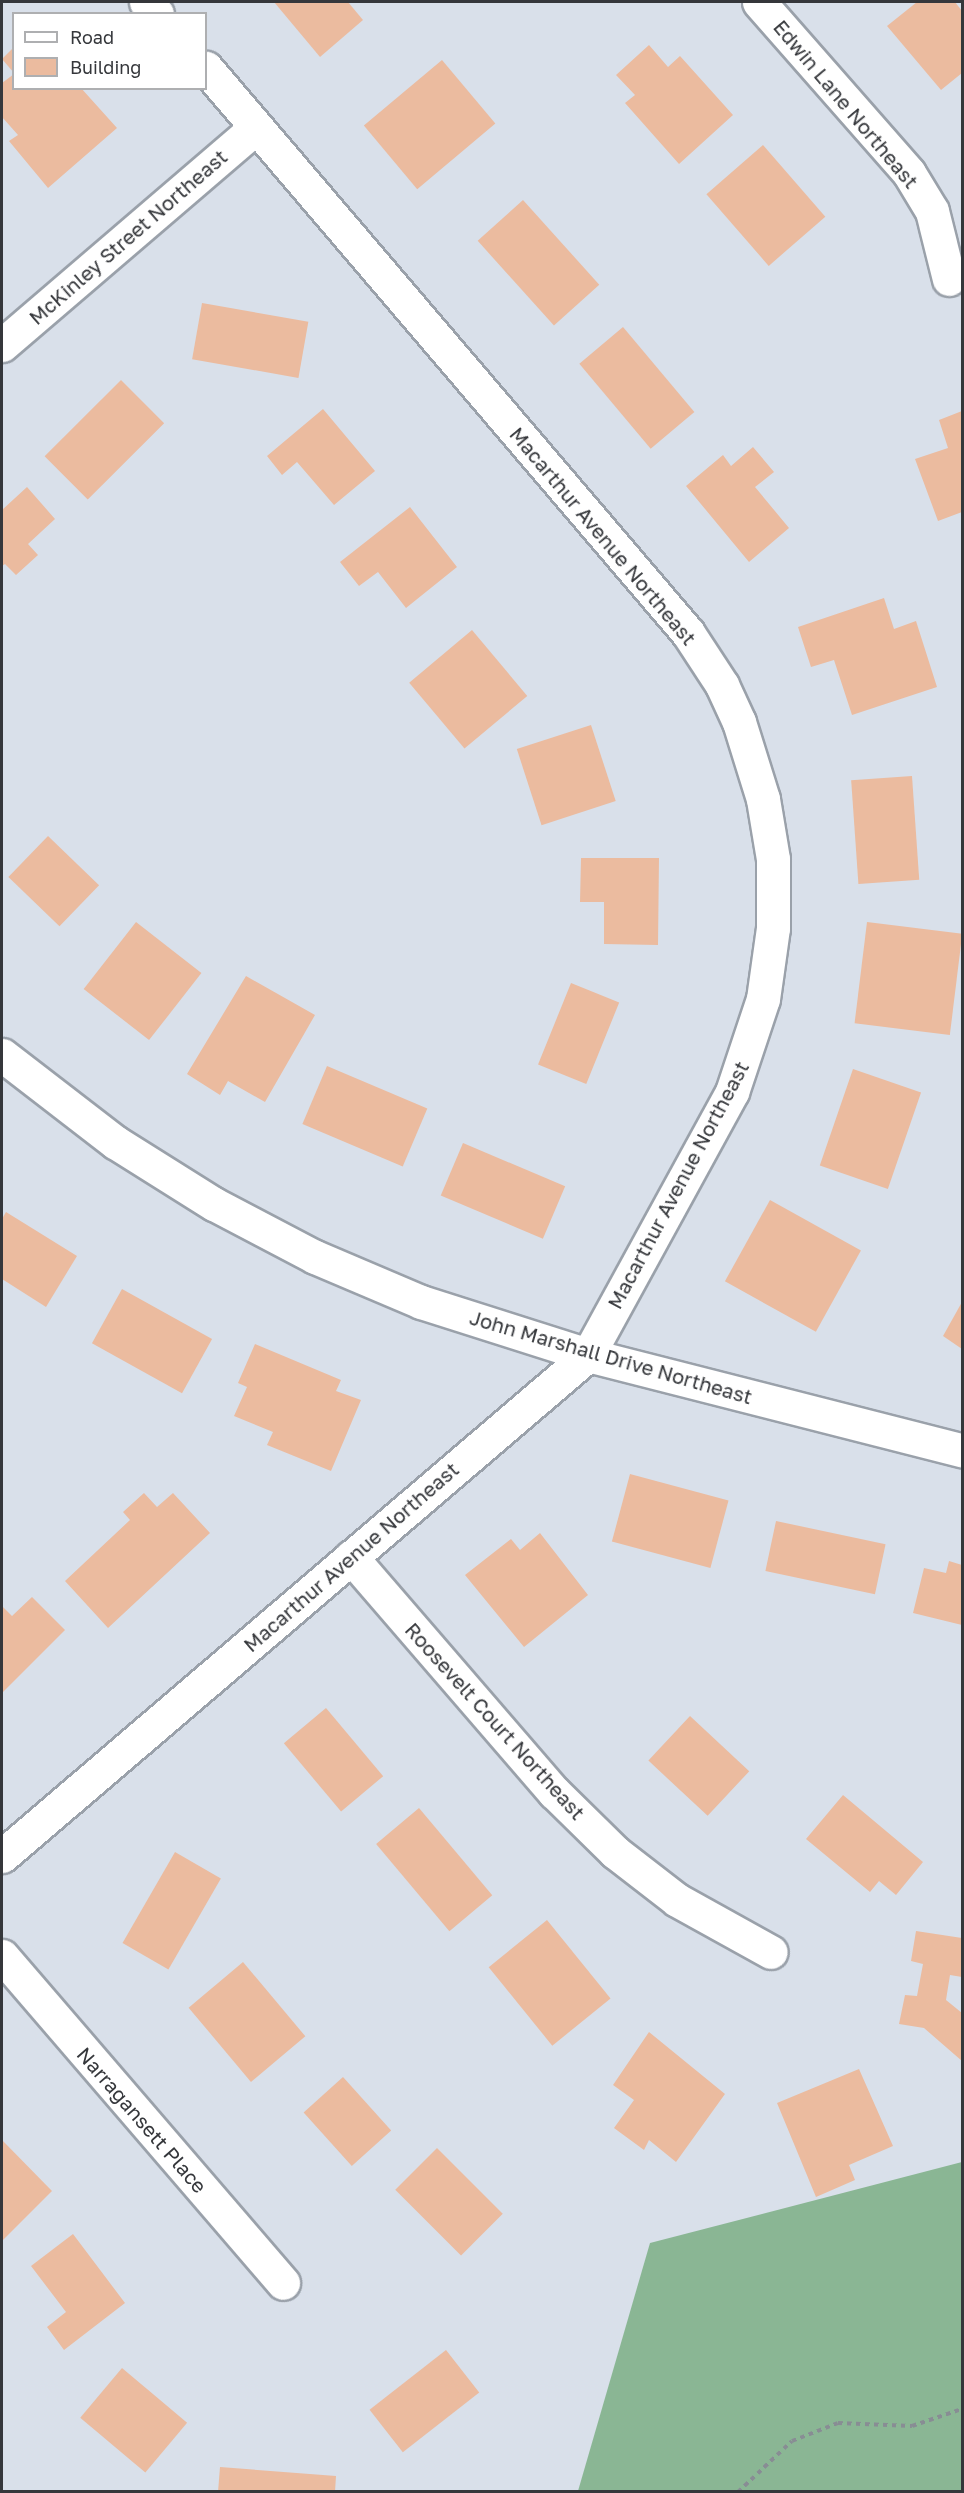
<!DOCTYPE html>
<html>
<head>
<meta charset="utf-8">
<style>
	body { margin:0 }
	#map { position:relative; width:964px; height:2493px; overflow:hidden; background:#d9e0ea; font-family:"Golos Text",sans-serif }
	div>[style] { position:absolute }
	.forest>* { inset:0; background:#8ab694 }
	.building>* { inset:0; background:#ebbb9f; transform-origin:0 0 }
	.path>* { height:4px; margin-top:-2px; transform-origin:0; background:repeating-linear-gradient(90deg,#888d94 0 4.5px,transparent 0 9px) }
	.roads { filter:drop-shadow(2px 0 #9aa1aa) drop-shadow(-2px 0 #9aa1aa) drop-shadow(0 2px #9aa1aa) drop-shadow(0 -2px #9aa1aa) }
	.street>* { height:33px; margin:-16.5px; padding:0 16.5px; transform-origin:16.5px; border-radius:16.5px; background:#fff }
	span { translate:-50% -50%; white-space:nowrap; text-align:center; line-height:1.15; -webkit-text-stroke:6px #fff; paint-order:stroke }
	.street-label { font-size:20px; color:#35373b }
	.frame { position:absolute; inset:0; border:3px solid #35373b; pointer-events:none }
	.legend { position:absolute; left:12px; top:12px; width:195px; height:78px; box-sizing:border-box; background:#fff; border:2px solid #aeafb1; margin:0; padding:8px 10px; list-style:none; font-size:18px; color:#35373b }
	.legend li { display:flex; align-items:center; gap:12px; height:30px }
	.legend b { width:30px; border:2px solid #aeafb1 }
</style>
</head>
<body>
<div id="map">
	<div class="forest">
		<div style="clip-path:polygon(962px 2162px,962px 2491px,578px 2491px,650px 2243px)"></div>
	</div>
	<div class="building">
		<div style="clip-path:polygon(274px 2px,348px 2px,363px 20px,320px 57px)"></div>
		<div style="clip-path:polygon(917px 2px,955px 2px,962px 11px,962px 73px,941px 90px,887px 26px)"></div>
		<div style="clip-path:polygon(649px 45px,668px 67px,680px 56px,733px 115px,679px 164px,625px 103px,635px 95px,616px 75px)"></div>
		<div style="clip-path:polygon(14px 47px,14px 73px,2px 59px)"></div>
		<div style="left:442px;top:60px;width:83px;height:102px;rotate:50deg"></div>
		<div style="clip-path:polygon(14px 74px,14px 88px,81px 88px,117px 128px,48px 188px,9px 141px,18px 135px,2px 117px,2px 83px)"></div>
		<div style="left:763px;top:145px;width:95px;height:75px;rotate:49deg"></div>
		<div style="left:523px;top:200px;width:114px;height:61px;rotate:48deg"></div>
		<div style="left:202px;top:303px;width:108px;height:57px;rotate:10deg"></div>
		<div style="left:623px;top:327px;width:111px;height:57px;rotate:50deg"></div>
		<div style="left:121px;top:380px;width:61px;height:108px;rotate:45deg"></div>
		<div style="clip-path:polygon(323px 409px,375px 471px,334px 505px,297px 462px,282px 475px,267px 456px)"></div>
		<div style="clip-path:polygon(962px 411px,962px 512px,938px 521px,915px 459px,948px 448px,939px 420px)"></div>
		<div style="clip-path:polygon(753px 447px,774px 472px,755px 487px,789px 528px,749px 562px,686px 486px,723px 455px,731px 466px)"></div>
		<div style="clip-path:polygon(27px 487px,55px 519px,28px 544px,38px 555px,16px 575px,5px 564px,2px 566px,2px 510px)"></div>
		<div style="clip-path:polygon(410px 507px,457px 567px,406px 608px,378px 572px,359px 586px,340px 562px)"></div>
		<div style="clip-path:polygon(884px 598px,894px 629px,916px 621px,937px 687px,852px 715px,834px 660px,811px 667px,798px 627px)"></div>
		<div style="left:472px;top:630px;width:86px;height:82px;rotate:50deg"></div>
		<div style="left:591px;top:725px;width:80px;height:78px;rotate:72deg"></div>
		<div style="left:912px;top:776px;width:104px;height:61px;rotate:86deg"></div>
		<div style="left:48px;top:836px;width:71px;height:57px;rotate:44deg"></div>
		<div style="clip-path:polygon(581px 858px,659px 858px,658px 945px,604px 944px,604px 902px,580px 902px)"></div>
		<div style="left:136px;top:922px;width:83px;height:85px;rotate:38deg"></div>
		<div style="left:867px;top:922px;width:96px;height:102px;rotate:7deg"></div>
		<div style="clip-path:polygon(246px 976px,315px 1015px,265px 1102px,228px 1081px,220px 1095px,187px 1074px)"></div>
		<div style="left:571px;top:983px;width:52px;height:88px;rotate:22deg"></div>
		<div style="left:327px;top:1066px;width:109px;height:63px;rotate:23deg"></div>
		<div style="left:853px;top:1069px;width:72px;height:102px;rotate:19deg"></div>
		<div style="left:463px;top:1143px;width:111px;height:57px;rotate:23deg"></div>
		<div style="left:770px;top:1200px;width:104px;height:93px;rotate:29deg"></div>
		<div style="clip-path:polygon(6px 1212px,77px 1256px,46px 1307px,2px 1279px,2px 1219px)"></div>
		<div style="left:122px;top:1289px;width:103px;height:62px;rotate:29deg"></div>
		<div style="clip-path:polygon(962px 1302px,962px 1349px,943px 1336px)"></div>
		<div style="clip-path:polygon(255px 1344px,341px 1380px,336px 1391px,361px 1400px,331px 1471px,267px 1445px,273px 1432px,234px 1416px,247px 1387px,238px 1383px)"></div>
		<div style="left:630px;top:1474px;width:102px;height:70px;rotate:15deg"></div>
		<div style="clip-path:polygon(144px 1493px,157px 1507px,173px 1493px,210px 1533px,108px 1628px,65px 1581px,130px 1520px,123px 1512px)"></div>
		<div style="left:776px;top:1521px;width:112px;height:51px;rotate:12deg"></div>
		<div style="clip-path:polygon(540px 1533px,588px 1595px,524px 1647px,465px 1575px,511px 1539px,520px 1550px)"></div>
		<div style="clip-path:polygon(949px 1561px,962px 1565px,962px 1625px,913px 1613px,924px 1568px,946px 1573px)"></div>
		<div style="clip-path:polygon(32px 1597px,65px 1630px,2px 1693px,2px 1606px,12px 1616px)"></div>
		<div style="left:326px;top:1708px;width:89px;height:55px;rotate:50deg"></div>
		<div style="left:690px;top:1716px;width:81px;height:61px;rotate:43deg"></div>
		<div style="clip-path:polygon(843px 1795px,923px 1862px,896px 1895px,879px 1881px,870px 1892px,806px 1839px)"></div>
		<div style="left:419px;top:1808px;width:114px;height:56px;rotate:50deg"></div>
		<div style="left:175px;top:1852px;width:53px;height:105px;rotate:30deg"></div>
		<div style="left:547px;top:1920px;width:101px;height:75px;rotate:51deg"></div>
		<div style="clip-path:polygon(916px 1931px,962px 1938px,962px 1977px,950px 1975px,946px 2000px,962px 2013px,962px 2061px,924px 2028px,899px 2024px,905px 1995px,917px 1996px,923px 1964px,911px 1961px)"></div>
		<div style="left:243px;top:1962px;width:97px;height:71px;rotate:50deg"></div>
		<div style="clip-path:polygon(649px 2032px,725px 2094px,676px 2162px,649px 2140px,644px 2150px,614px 2128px,634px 2100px,613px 2085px)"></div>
		<div style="clip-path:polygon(859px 2069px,893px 2146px,849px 2165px,855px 2180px,816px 2197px,777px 2103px)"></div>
		<div style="left:343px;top:2077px;width:72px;height:53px;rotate:48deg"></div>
		<div style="clip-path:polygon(2px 2140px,52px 2191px,3px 2240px,2px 2239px)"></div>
		<div style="left:437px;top:2148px;width:93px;height:59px;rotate:45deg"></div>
		<div style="clip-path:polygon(73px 2234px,125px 2303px,64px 2350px,47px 2327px,66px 2312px,31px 2266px)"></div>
		<div style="left:446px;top:2350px;width:54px;height:97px;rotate:52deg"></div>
		<div style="left:122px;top:2368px;width:85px;height:65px;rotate:40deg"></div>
		<div style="clip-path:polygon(220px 2467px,336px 2476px,335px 2492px,218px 2492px)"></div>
	</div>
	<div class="path">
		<div style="left:738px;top:2492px;width:74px;rotate:-43.4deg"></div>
		<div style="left:792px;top:2441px;width:49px;rotate:-21.4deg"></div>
		<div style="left:838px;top:2423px;width:74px;rotate:2.3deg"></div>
		<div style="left:912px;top:2426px;width:53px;rotate:-18.8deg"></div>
	</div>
	<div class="roads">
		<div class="street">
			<div style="left:146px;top:2px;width:16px;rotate:47deg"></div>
			<div style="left:759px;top:2px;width:227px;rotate:48.7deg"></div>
			<div style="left:909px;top:173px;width:44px;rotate:58.8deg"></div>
			<div style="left:932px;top:211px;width:70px;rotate:76deg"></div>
			<div style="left:2px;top:345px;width:333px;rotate:-40.6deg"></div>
			<div style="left:2px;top:1055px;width:143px;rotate:37.6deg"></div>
			<div style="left:115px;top:1142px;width:117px;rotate:32.1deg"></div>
			<div style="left:214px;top:1204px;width:114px;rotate:27.7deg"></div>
			<div style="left:315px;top:1257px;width:115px;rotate:23deg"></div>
			<div style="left:421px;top:1302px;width:175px;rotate:17.6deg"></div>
			<div style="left:588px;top:1355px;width:386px;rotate:14.3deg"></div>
			<div style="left:351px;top:1557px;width:311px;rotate:49.2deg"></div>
			<div style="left:554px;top:1792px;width:86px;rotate:44.5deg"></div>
			<div style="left:615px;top:1852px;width:78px;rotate:37.7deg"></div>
			<div style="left:677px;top:1900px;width:107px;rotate:29deg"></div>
			<div style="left:2px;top:1856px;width:771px;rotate:-40.53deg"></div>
			<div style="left:588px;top:1355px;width:300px;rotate:-61.3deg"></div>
			<div style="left:732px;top:1092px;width:98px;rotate:-71.6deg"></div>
			<div style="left:763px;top:999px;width:72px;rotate:-82deg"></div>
			<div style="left:773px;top:928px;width:69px;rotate:-90deg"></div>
			<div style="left:773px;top:859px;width:61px;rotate:-99.5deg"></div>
			<div style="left:763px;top:799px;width:81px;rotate:-107.3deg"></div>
			<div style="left:739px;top:722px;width:41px;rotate:-114.7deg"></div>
			<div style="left:722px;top:685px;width:62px;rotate:-123.2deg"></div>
			<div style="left:688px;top:633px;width:743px;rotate:-130.47deg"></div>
			<div style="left:2px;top:1956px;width:431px;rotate:49.3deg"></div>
		</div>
	</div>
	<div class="street-label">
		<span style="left:846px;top:104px;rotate:50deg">Edwin Lane Northeast</span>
		<span style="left:128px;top:237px;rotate:-41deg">McKinley Street Northeast</span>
		<span style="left:603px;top:536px;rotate:50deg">Macarthur Avenue Northeast</span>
		<span style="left:678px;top:1185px;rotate:-62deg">Macarthur Avenue Northeast</span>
		<span style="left:611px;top:1357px;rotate:16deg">John Marshall Drive Northeast</span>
		<span style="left:351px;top:1557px;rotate:-41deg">Macarthur Avenue Northeast</span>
		<span style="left:495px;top:1721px;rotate:48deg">Roosevelt Court Northeast</span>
		<span style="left:142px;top:2120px;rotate:49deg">Narragansett Place</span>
	</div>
	<div class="frame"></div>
	<ul class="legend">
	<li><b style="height:8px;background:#fff"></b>Road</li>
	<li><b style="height:16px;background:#ebbb9f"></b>Building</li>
	</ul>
</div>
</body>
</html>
